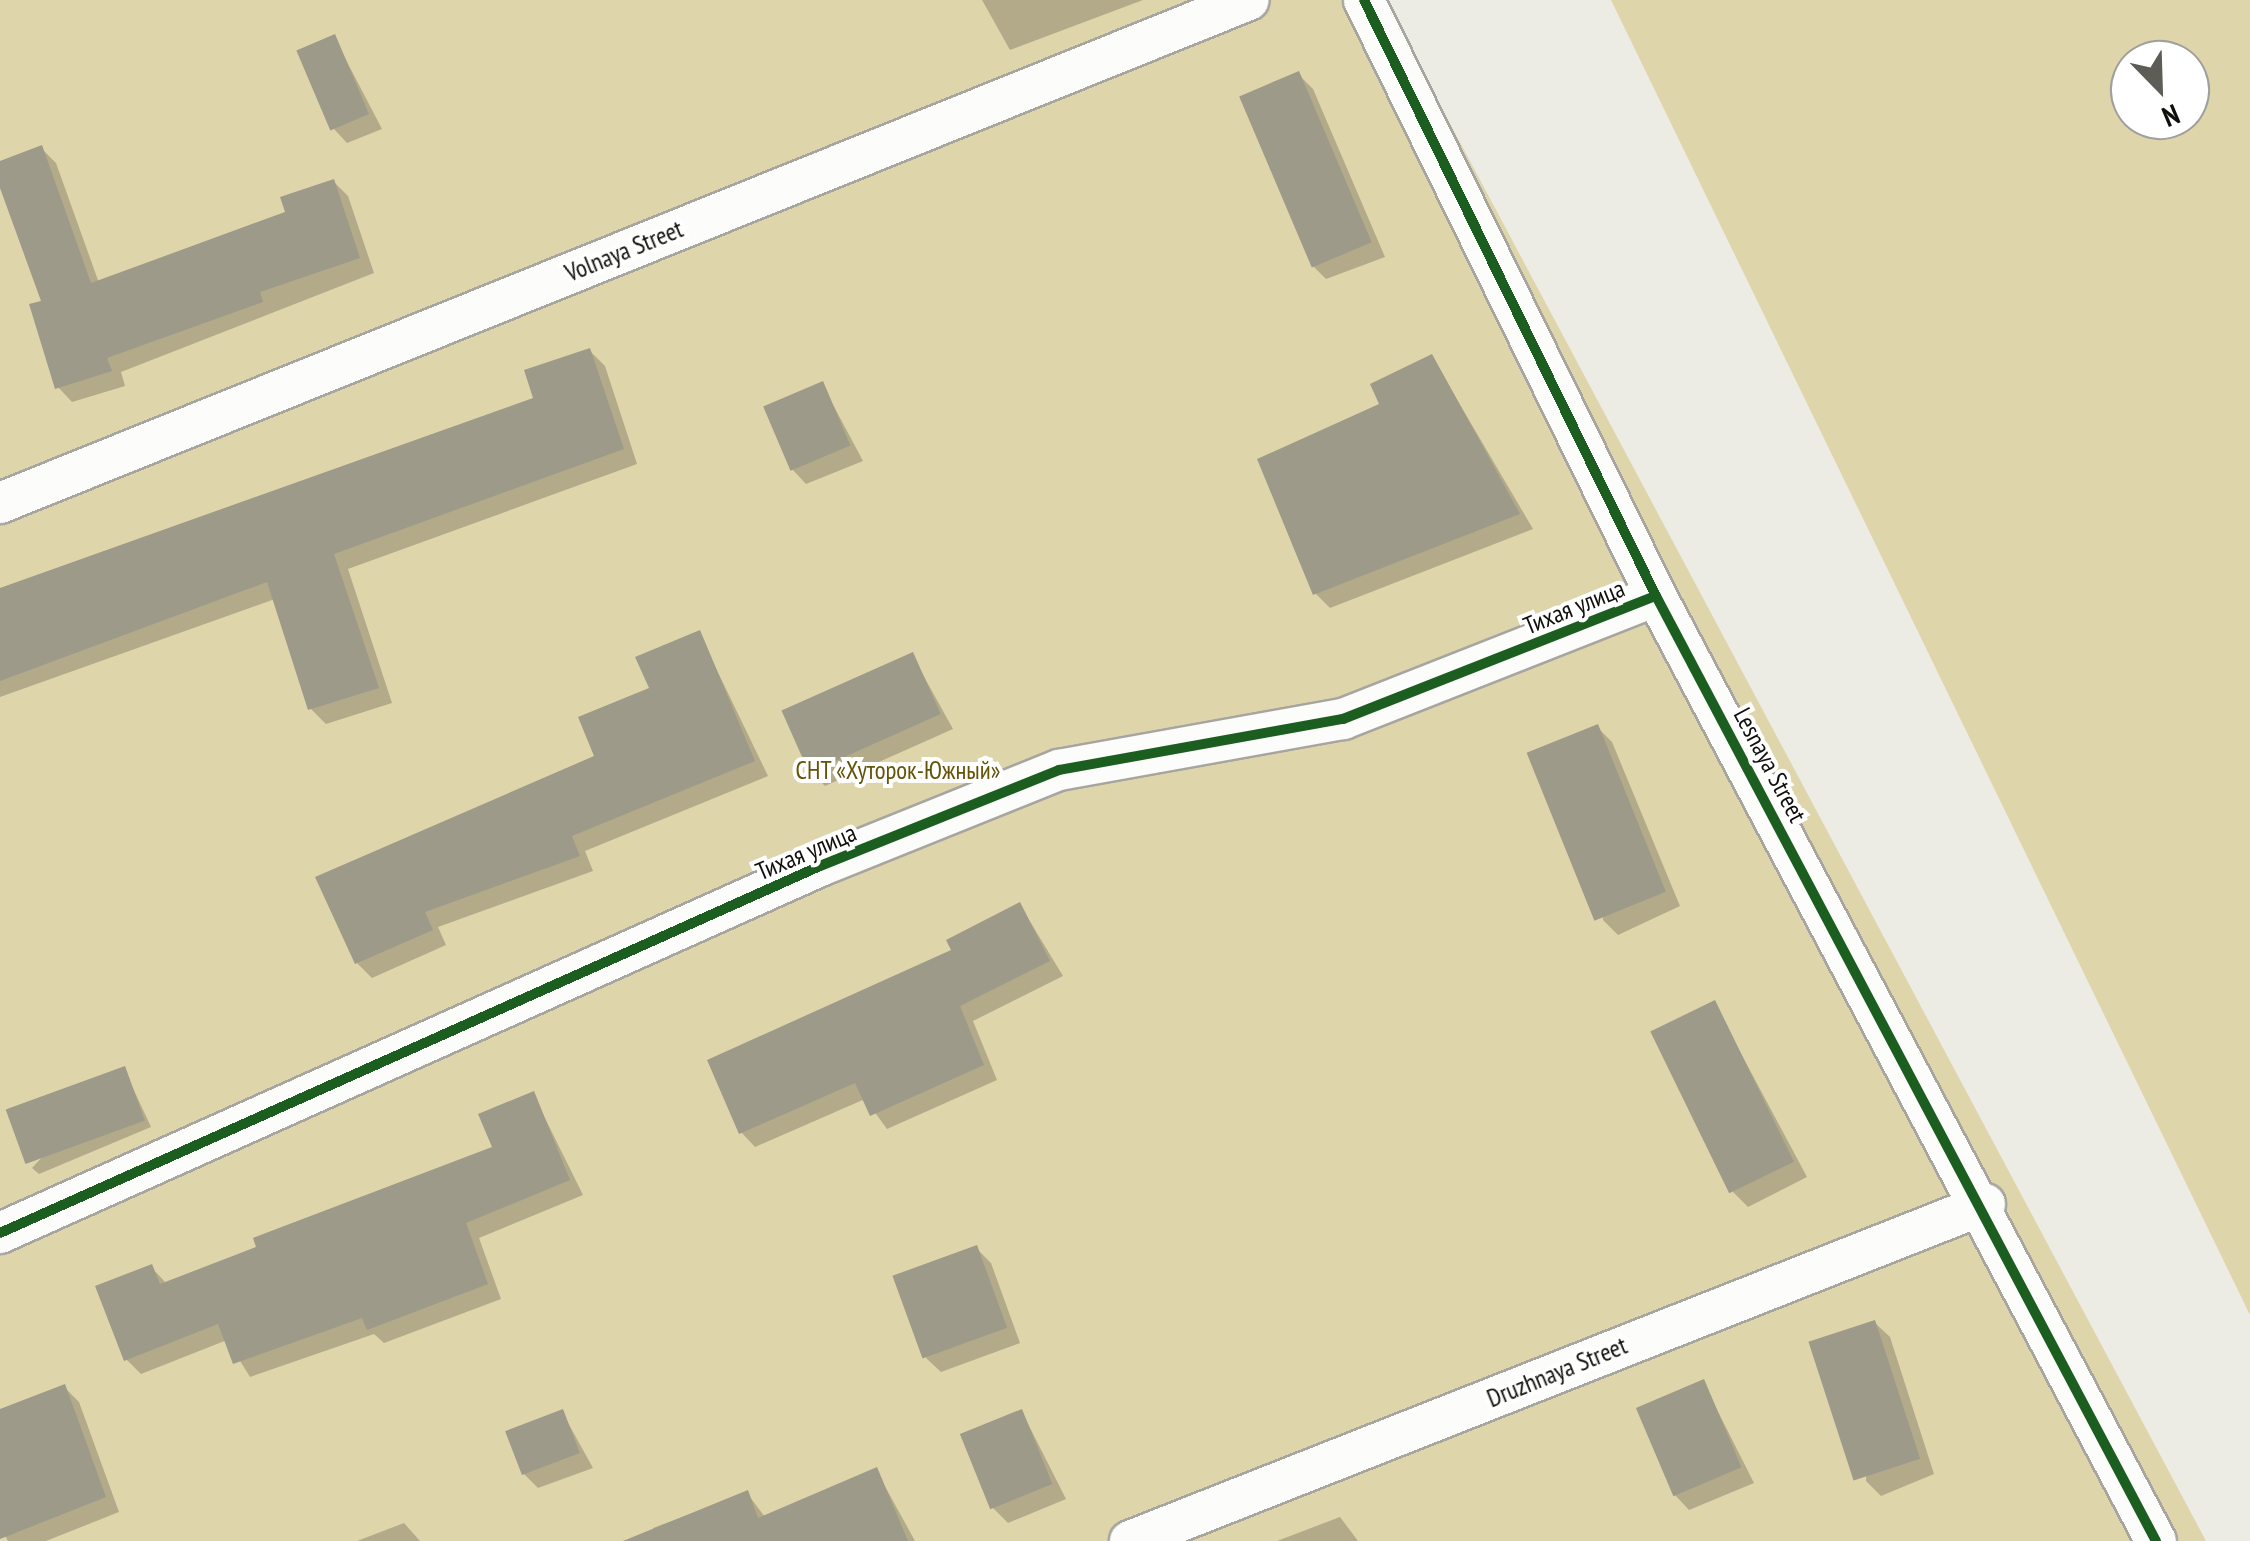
<!DOCTYPE html>
<html>
<head>
<meta charset="utf-8">
<style>
	body { margin:0 }
	#map { position:relative; width:2250px; height:1541px; overflow:hidden; background:#ecebe4; font-family:"PT Sans Narrow",sans-serif }
	div>[style] { position:absolute }
	.green>* { inset:0; background:#dfd5aa }
	.shadow>* { inset:0; background:#0003 }
	.building>* { inset:0; background:#9e9a89; transform-origin:0 0 }
	.roads { filter:drop-shadow(2px 0 #a6a5a0) drop-shadow(-2px 0 #a6a5a0) drop-shadow(0 2px #a6a5a0) drop-shadow(0 -2px #a6a5a0) }
	.street>* { height:40px; margin:-20px; padding:0 20px; transform-origin:20px; border-radius:20px; background:#fcfcfb }
	.cycleway>* { height:10px; margin:-5px; padding:0 5px; transform-origin:5px; border-radius:5px; background:#1b5e20 }
	span { translate:-50% -50%; white-space:nowrap; text-align:center; line-height:1.15; -webkit-text-stroke:8px #fff; paint-order:stroke }
	.street-label { font-size:25px; color:#100f0b }
	.park-label { font-size:25px; color:#635407 }
	.north { position:absolute; left:2110px; top:40px; width:100px; height:100px; box-sizing:border-box; background:#fff; border:2px solid #9f9f9d; border-radius:50%; rotate:157deg; font-size:28px; font-weight:700; line-height:40px; text-align:center; color:#100f0b }
	.north::after { content:''; display:block; margin:auto; width:35px; height:45px; background:#5d5c57; clip-path:polygon(50% 0,100% 100%,50% 72%,0 100%) }
</style>
</head>
<body>
<div id="map">
	<div class="green">
		<div style="clip-path:polygon(0 0,1384px 0,2206px 1541px,0 1541px)"></div>
		<div style="clip-path:polygon(evenodd,1611px 0,2250px 0,2250px 1315px,1611px 0,2190px 60px,2190px 120px,2130px 120px,2130px 60px,2190px 60px)"></div>
	</div>
	<div class="shadow">
		<div style="clip-path:polygon(982px 0,1143px 0,1010px 50px)"></div>
		<div style="clip-path:polygon(334px 37px,382px 129px,347px 143px,333px 128px)"></div>
		<div style="clip-path:polygon(1298px 74px,1313px 89px,1385px 257px,1326px 279px,1311px 264px)"></div>
		<div style="clip-path:polygon(41px 148px,56px 163px,99px 283px,289px 214px,333px 181px,348px 196px,374px 273px,121px 372px,125px 386px,72px 402px,58px 387px,44px 302px,0 180px,0 163px)"></div>
		<div style="clip-path:polygon(590px 351px,605px 366px,637px 464px,348px 569px,392px 703px,326px 724px,311px 709px,275px 599px,0 697px,0 592px,537px 400px)"></div>
		<div style="clip-path:polygon(1432px 357px,1533px 529px,1330px 608px,1316px 594px,1383px 405px)"></div>
		<div style="clip-path:polygon(822px 384px,863px 461px,806px 484px,792px 469px)"></div>
		<div style="clip-path:polygon(699px 633px,768px 776px,585px 851px,593px 871px,438px 927px,446px 945px,372px 978px,357px 963px,597px 757px)"></div>
		<div style="clip-path:polygon(912px 655px,953px 729px,825px 786px,810px 771px)"></div>
		<div style="clip-path:polygon(1597px 727px,1612px 742px,1680px 906px,1618px 935px,1603px 920px)"></div>
		<div style="clip-path:polygon(1020px 905px,1063px 976px,973px 1021px,997px 1080px,887px 1129px,865px 1099px,755px 1147px,741px 1132px)"></div>
		<div style="clip-path:polygon(1714px 1003px,1807px 1177px,1748px 1207px,1733px 1192px)"></div>
		<div style="clip-path:polygon(124px 1069px,151px 1127px,39px 1174px,32px 1168px)"></div>
		<div style="clip-path:polygon(533px 1094px,583px 1195px,479px 1238px,501px 1299px,384px 1343px,374px 1334px,250px 1377px,227px 1340px,141px 1374px,126px 1359px,151px 1267px,167px 1284px,495px 1149px)"></div>
		<div style="clip-path:polygon(976px 1248px,991px 1263px,1020px 1343px,941px 1372px,926px 1358px)"></div>
		<div style="clip-path:polygon(1875px 1323px,1890px 1337px,1934px 1474px,1881px 1496px,1866px 1481px)"></div>
		<div style="clip-path:polygon(1703px 1382px,1754px 1483px,1689px 1510px,1675px 1495px)"></div>
		<div style="clip-path:polygon(64px 1387px,79px 1402px,119px 1512px,46px 1541px,8px 1541px,0 1526px,0 1411px)"></div>
		<div style="clip-path:polygon(562px 1412px,593px 1468px,538px 1488px,523px 1473px)"></div>
		<div style="clip-path:polygon(1022px 1412px,1066px 1499px,1008px 1523px,993px 1508px)"></div>
		<div style="clip-path:polygon(876px 1470px,915px 1541px,658px 1541px,653px 1528px,747px 1493px,765px 1517px)"></div>
		<div style="clip-path:polygon(1340px 1517px,1358px 1541px,1277px 1541px)"></div>
		<div style="clip-path:polygon(404px 1523px,420px 1541px,357px 1541px)"></div>
	</div>
	<div class="building">
		<div style="left:335px;top:34px;width:87px;height:42px;rotate:67deg"></div>
		<div style="left:1299px;top:71px;width:186px;height:65px;rotate:67deg"></div>
		<div style="clip-path:polygon(42px 145px,91px 283px,285px 212px,280px 197px,334px 179px,360px 258px,260px 292px,263px 302px,107px 358px,112px 371px,55px 389px,29px 304px,41px 301px,0 188px,0 161px)"></div>
		<div style="clip-path:polygon(590px 348px,624px 449px,334px 554px,379px 688px,308px 710px,267px 582px,0 681px,0 588px,533px 398px,524px 370px)"></div>
		<div style="clip-path:polygon(1432px 354px,1520px 514px,1313px 595px,1257px 459px,1379px 404px,1370px 384px)"></div>
		<div style="left:823px;top:381px;width:70px;height:65px;rotate:67deg"></div>
		<div style="clip-path:polygon(700px 630px,755px 761px,572px 836px,580px 856px,425px 912px,433px 930px,355px 964px,315px 877px,594px 756px,578px 717px,649px 688px,635px 657px)"></div>
		<div style="left:913px;top:652px;width:68px;height:144px;rotate:66deg"></div>
		<div style="left:1598px;top:724px;width:181px;height:77px;rotate:68deg"></div>
		<div style="clip-path:polygon(1020px 902px,1050px 961px,960px 1006px,984px 1065px,870px 1116px,855px 1083px,739px 1134px,707px 1060px,951px 950px,946px 940px)"></div>
		<div style="left:1715px;top:1000px;width:180px;height:72px;rotate:64deg"></div>
		<div style="left:125px;top:1066px;width:58px;height:127px;rotate:70deg"></div>
		<div style="clip-path:polygon(534px 1091px,570px 1180px,466px 1223px,488px 1284px,367px 1330px,362px 1318px,233px 1364px,218px 1324px,124px 1361px,95px 1286px,152px 1264px,160px 1284px,256px 1247px,253px 1238px,492px 1147px,478px 1114px)"></div>
		<div style="left:977px;top:1245px;width:88px;height:90px;rotate:70deg"></div>
		<div style="left:1875px;top:1320px;width:146px;height:70px;rotate:72deg"></div>
		<div style="left:1704px;top:1379px;width:96px;height:74px;rotate:67deg"></div>
		<div style="clip-path:polygon(65px 1384px,106px 1497px,0 1539px,0 1409px)"></div>
		<div style="left:563px;top:1409px;width:47px;height:62px;rotate:69deg"></div>
		<div style="left:1022px;top:1409px;width:81px;height:67px;rotate:68deg"></div>
		<div style="clip-path:polygon(877px 1467px,908px 1541px,623px 1541px,748px 1490px,758px 1518px)"></div>
	</div>
	<div class="roads">
		<div class="street">
			<div style="left:1364px;top:0;width:664px;rotate:63.9deg"></div>
			<div style="left:1656px;top:596px;width:1069px;rotate:62.12deg"></div>
			<div style="left:0;top:503px;width:1346px;rotate:-21.94deg"></div>
			<div style="left:0;top:1233px;width:898px;rotate:-24.11deg"></div>
			<div style="left:820px;top:866px;width:258px;rotate:-21.9deg"></div>
			<div style="left:1059px;top:770px;width:289px;rotate:-10.2deg"></div>
			<div style="left:1343px;top:719px;width:336px;rotate:-21.5deg"></div>
			<div style="left:1130px;top:1541px;width:919px;rotate:-21.51deg"></div>
		</div>
	</div>
	<div class="cycleway">
		<div style="left:1364px;top:0;width:664px;rotate:63.9deg"></div>
		<div style="left:1656px;top:596px;width:1069px;rotate:62.12deg"></div>
		<div style="left:0;top:1233px;width:898px;rotate:-24.11deg"></div>
		<div style="left:820px;top:866px;width:258px;rotate:-21.9deg"></div>
		<div style="left:1059px;top:770px;width:289px;rotate:-10.2deg"></div>
		<div style="left:1343px;top:719px;width:336px;rotate:-21.5deg"></div>
	</div>
	<div class="street-label">
		<span style="left:624px;top:251px;rotate:-22deg">Volnaya Street</span>
		<span style="left:1574px;top:607px;rotate:-22deg">Тихая улица</span>
		<span style="left:1770px;top:765px;rotate:62deg">Lesnaya Street</span>
		<span style="left:806px;top:852px;rotate:-23deg">Тихая улица</span>
		<span style="left:1557px;top:1372px;rotate:-22deg">Druzhnaya Street</span>
	</div>
	<div class="park-label">
		<span style="left:898px;top:770px">СНТ «Хуторок-Южный»</span>
	</div>
	<div class="north">N</div>
</div>
</body>
</html>
